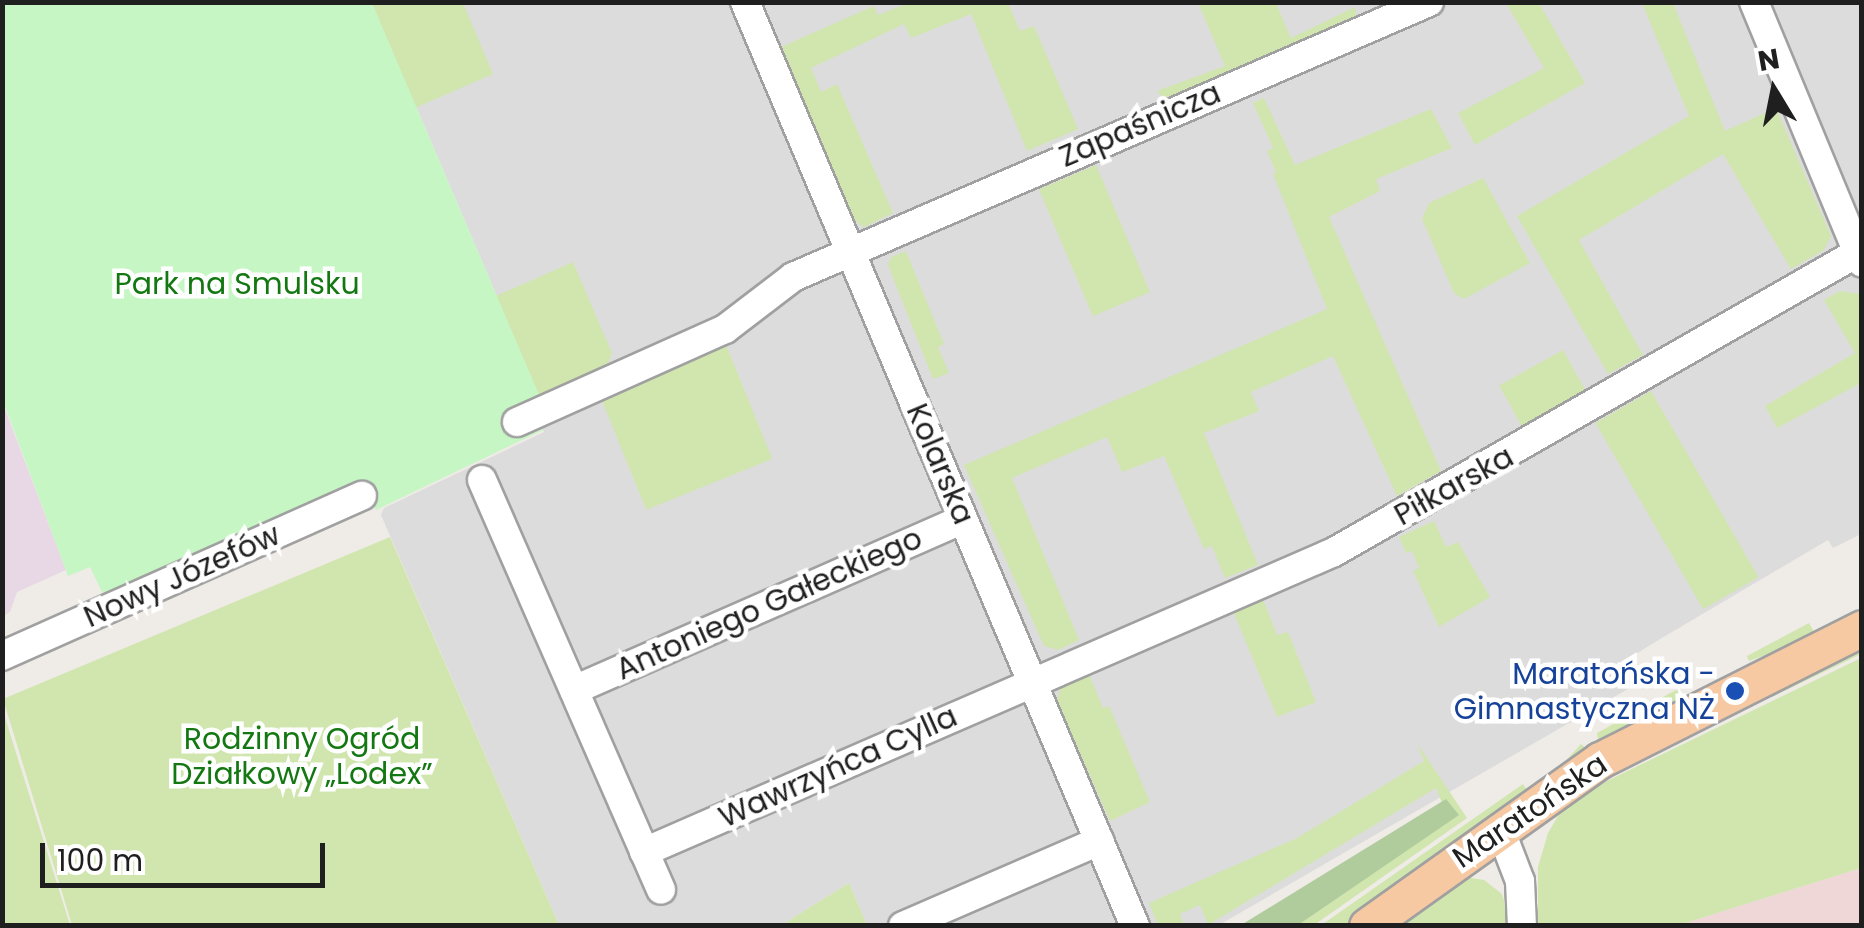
<!DOCTYPE html>
<html>
<head>
<meta charset="utf-8">
<style>
	body { margin:0 }
	#map { position:relative; width:1864px; height:928px; overflow:hidden; background:#efebe6; font-family:Poppins,sans-serif }
	div>[style] { position:absolute }
	.residential>* { inset:0; background:#dddcdc }
	.commercial>* { inset:0; background:#efd6d7 }
	.industrial>* { inset:0; background:#e8d8e6 }
	.grass>* { inset:0; background:#d0e6ae; transform-origin:0 0 }
	.forest>* { inset:0; background:#b0cc9d }
	.park>* { inset:0; background:#c7f6c5 }
	.roads { filter:drop-shadow(2px 0 #a0a0a0) drop-shadow(-2px 0 #a0a0a0) drop-shadow(0 2px #a0a0a0) drop-shadow(0 -2px #a0a0a0) }
	.minor>* { height:28px; margin:-14px; padding:0 14px; transform-origin:14px; border-radius:14px; background:#fff }
	.major>* { height:35px; margin:-17.5px; padding:0 17.5px; transform-origin:17.5px; border-radius:17.5px; background:#f7c9a3 }
	.dots>* { width:28px; height:28px; translate:-50% -50%; box-sizing:border-box; border:5px solid #fff; border-radius:50% }
	span { translate:-50% -50%; white-space:nowrap; text-align:center; line-height:1.15; -webkit-text-stroke:9px #fff; paint-order:stroke }
	.street-label { font-size:30px; color:#1f1f1f }
	.park-label { font-size:30px; color:#147812 }
	.transit-label { font-size:30px; color:#164399 }
	.right { translate:-100% -50%; text-align:right }
	.frame { position:absolute; inset:0; border:5px solid #1f1f1f; pointer-events:none }
	.north { position:absolute; left:1724px; top:40px; width:100px; height:100px; -webkit-text-stroke:8px #fff; paint-order:stroke; rotate:350deg; font-size:28px; font-weight:700; line-height:40px; text-align:center; color:#1f1f1f }
	.north::after { content:''; display:block; margin:auto; width:35px; height:45px; background:#1f1f1f; clip-path:polygon(50% 0,100% 100%,50% 72%,0 100%) }
	.scale { position:absolute; left:40px; top:843px; width:285px; height:45px; box-sizing:border-box; border:5px solid #1f1f1f; border-top:0; padding-left:12px; font-size:30px; line-height:35px; white-space:nowrap; color:#1f1f1f; -webkit-text-stroke:8px #fff; paint-order:stroke }
</style>
</head>
<body>
<div id="map">
	<div class="residential">
		<div style="clip-path:polygon(372px 3px,1861px 3px,1861px 534px,1833px 548px,1828px 540px,1650px 645px,1627px 660px,1640px 682px,1219px 925px,867px 925px,849px 883px,782px 925px,559px 925px,381px 515px,384px 508px,544px 432px,536px 417px,542px 402px)"></div>
	</div>
	<div class="commercial">
		<div style="clip-path:polygon(1861px 868px,1861px 925px,1679px 925px)"></div>
	</div>
	<div class="industrial">
		<div style="clip-path:polygon(2px 401px,66px 570px,17px 592px,10px 612px,3px 616px)"></div>
	</div>
	<div class="grass">
		<div style="clip-path:polygon(372px 3px,463px 3px,493px 74px,415px 108px)"></div>
		<div style="clip-path:polygon(908px 3px,1008px 3px,1020px 31px,1034px 26px,1078px 129px,1027px 151px,971px 14px,911px 38px,904px 24px,811px 68px,821px 92px,837px 84px,893px 213px,864px 227px,855px 221px,781px 47px,874px 6px,878px 15px)"></div>
		<div style="clip-path:polygon(1198px 3px,1276px 3px,1291px 38px,1355px 7px,1356px 13px,1355px 20px,1169px 104px,1157px 91px,1225px 66px)"></div>
		<div style="clip-path:polygon(1506px 3px,1539px 3px,1585px 83px,1475px 145px,1458px 113px,1544px 68px)"></div>
		<div style="clip-path:polygon(1642px 3px,1673px 3px,1725px 131px,1776px 108px,1831px 236px,1824px 250px,1791px 269px,1723px 154px,1579px 240px,1643px 355px,1608px 374px,1517px 216px,1689px 116px)"></div>
		<div style="clip-path:polygon(1264px 98px,1295px 165px,1431px 109px,1452px 148px,1376px 179px,1380px 191px,1329px 217px,1441px 471px,1397px 496px,1333px 356px,1251px 392px,1259px 411px,1204px 433px,1258px 565px,1225px 578px,1212px 546px,1204px 549px,1164px 456px,1122px 472px,1107px 437px,1012px 478px,1079px 640px,1058px 650px,1044px 646px,964px 465px,1327px 309px,1273px 174px,1276px 172px,1267px 151px,1273px 148px,1253px 103px)"></div>
		<div style="left:1096px;top:165px;width:138px;height:62px;rotate:67deg"></div>
		<div style="clip-path:polygon(1483px 178px,1530px 263px,1464px 299px,1454px 293px,1422px 219px,1429px 203px)"></div>
		<div style="clip-path:polygon(906px 251px,944px 344px,938px 347px,949px 373px,933px 379px,888px 265px,891px 257px)"></div>
		<div style="clip-path:polygon(573px 262px,612px 353px,604px 373px,542px 402px,496px 296px)"></div>
		<div style="clip-path:polygon(1840px 291px,1859px 294px,1861px 300px,1861px 383px,1777px 428px,1765px 406px,1855px 353px,1824px 300px)"></div>
		<div style="left:725px;top:342px;width:126px;height:136px;rotate:68deg"></div>
		<div style="left:1563px;top:350px;width:49px;height:73px;rotate:61deg"></div>
		<div style="left:1651px;top:391px;width:215px;height:64px;rotate:60deg"></div>
		<div style="clip-path:polygon(1434px 521px,1446px 547px,1458px 542px,1490px 597px,1439px 627px,1413px 571px,1419px 568px,1412px 551px,1406px 553px,1399px 537px)"></div>
		<div style="clip-path:polygon(390px 537px,559px 925px,72px 925px,3px 699px)"></div>
		<div style="clip-path:polygon(1263px 599px,1277px 635px,1288px 632px,1316px 702px,1277px 717px,1233px 611px)"></div>
		<div style="clip-path:polygon(1809px 623px,1817px 637px,1749px 661px,1747px 656px)"></div>
		<div style="clip-path:polygon(1861px 642px,1861px 654px,1772px 697px,1780px 687px)"></div>
		<div style="clip-path:polygon(1861px 658px,1861px 868px,1679px 925px,1538px 925px,1538px 867px,1548px 833px,1561px 811px,1605px 782px)"></div>
		<div style="clip-path:polygon(1088px 672px,1103px 708px,1109px 706px,1150px 802px,1110px 821px,1057px 701px,1062px 683px)"></div>
		<div style="clip-path:polygon(1676px 690px,1683px 694px,1652px 719px,1599px 745px,1597px 733px)"></div>
		<div style="clip-path:polygon(3px 711px,70px 925px,3px 925px)"></div>
		<div style="clip-path:polygon(1417px 743px,1467px 818px,1314px 925px,1249px 925px,1442px 803px,1436px 788px,1208px 925px,1200px 905px,1180px 914px,1184px 925px,1158px 925px,1149px 903px,1297px 838px,1424px 761px)"></div>
		<div style="left:1581px;top:744px;width:12px;height:63px;rotate:42deg"></div>
		<div style="clip-path:polygon(1523px 784px,1528px 792px,1345px 925px,1320px 926px)"></div>
		<div style="clip-path:polygon(1465px 877px,1484px 880px,1502px 894px,1511px 926px,1387px 926px)"></div>
		<div style="clip-path:polygon(849px 883px,867px 925px,782px 925px,812px 906px)"></div>
	</div>
	<div class="forest">
		<div style="clip-path:polygon(1446px 799px,1459px 815px,1298px 925px,1241px 925px)"></div>
	</div>
	<div class="park">
		<div style="clip-path:polygon(3px 3px,372px 3px,542px 402px,536px 417px,543px 430px,376px 510px,363px 482px,114px 596px,102px 592px,90px 567px,68px 576px,3px 401px)"></div>
	</div>
	<div class="roads">
		<div class="minor">
			<div style="left:745px;top:2px;width:1003px;rotate:67.12deg"></div>
			<div style="left:1754px;top:2px;width:282px;rotate:67.5deg"></div>
			<div style="left:517px;top:422px;width:228px;rotate:-24.1deg"></div>
			<div style="left:725px;top:329px;width:86px;rotate:-37.4deg"></div>
			<div style="left:793px;top:277px;width:693px;rotate:-23.38deg"></div>
			<div style="left:482px;top:480px;width:447px;rotate:66.4deg"></div>
			<div style="left:2px;top:656px;width:394px;rotate:-24deg"></div>
			<div style="left:574px;top:690px;width:425px;rotate:-23.7deg"></div>
			<div style="left:1500px;top:829px;width:56px;rotate:69deg"></div>
			<div style="left:1520px;top:881px;width:45px;rotate:87.5deg"></div>
			<div style="left:644px;top:852px;width:752px;rotate:-23.5deg"></div>
			<div style="left:1334px;top:552px;width:602px;rotate:-29.76deg"></div>
			<div style="left:903px;top:926px;width:214px;rotate:-23.4deg"></div>
		</div>
		<div class="major">
			<div style="left:1367px;top:926px;width:286px;rotate:-35.5deg"></div>
			<div style="left:1600px;top:760px;width:293px;rotate:-26.7deg"></div>
		</div>
	</div>
	<div class="dots">
		<div style="left:1735px;top:691px;background:#1a4fb4"></div>
	</div>
	<div class="street-label">
		<span style="left:1140px;top:125px;rotate:-23deg">Zapaśnicza</span>
		<span style="left:940px;top:464px;rotate:67deg">Kolarska</span>
		<span style="left:1454px;top:486px;rotate:-29deg">Piłkarska</span>
		<span style="left:182px;top:576px;rotate:-24deg">Nowy Józefów</span>
		<span style="left:769px;top:604px;rotate:-24deg">Antoniego Gałeckiego</span>
		<span style="left:838px;top:767px;rotate:-24deg">Wawrzyńca Cylla</span>
		<span style="left:1530px;top:811px;rotate:-34deg">Maratońska</span>
	</div>
	<div class="park-label">
		<span style="left:237px;top:284px">Park na Smulsku</span>
		<span style="left:302px;top:756px">Rodzinny Ogród<br>Działkowy „Lodex”</span>
	</div>
	<div class="transit-label">
		<span class="right" style="left:1715px;top:691px">Maratońska -<br>Gimnastyczna NŻ</span>
	</div>
	<div class="frame"></div>
	<div class="north">N</div>
	<div class="scale">100 m</div>
</div>
</body>
</html>
